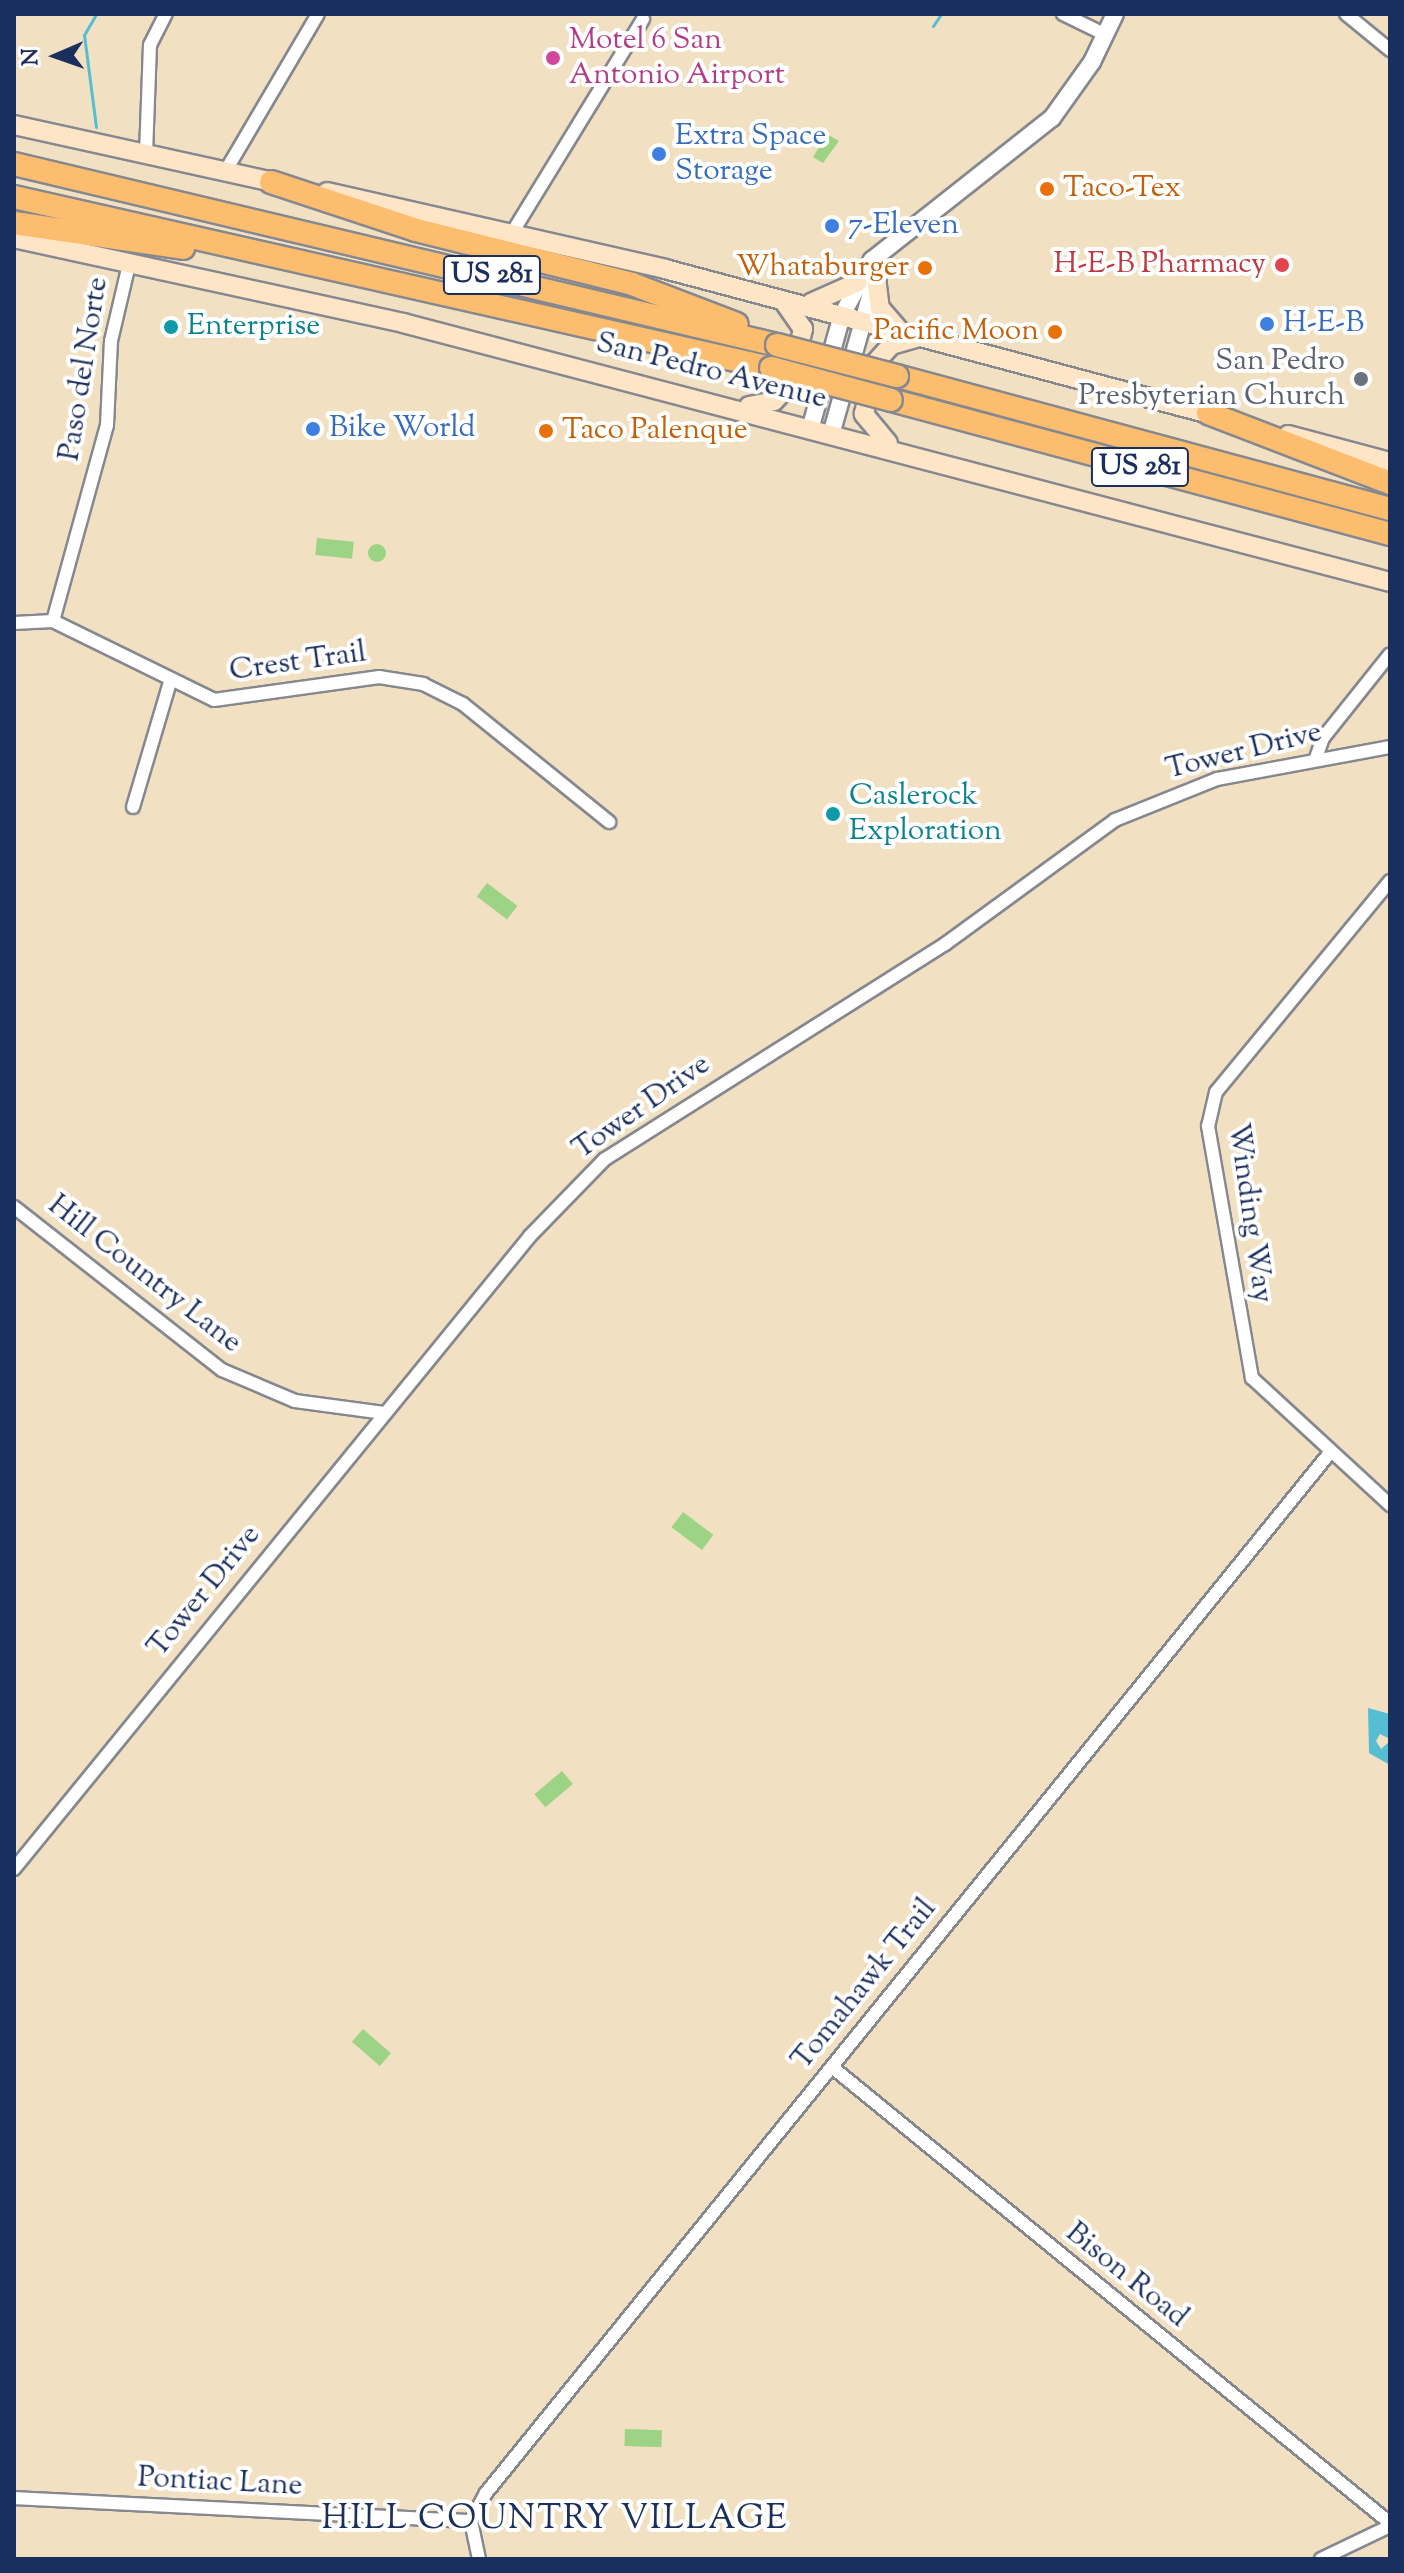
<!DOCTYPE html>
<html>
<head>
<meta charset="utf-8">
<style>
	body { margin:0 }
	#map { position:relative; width:1404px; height:2573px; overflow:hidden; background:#f1e1c2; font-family:"Sorts Mill Goudy",serif }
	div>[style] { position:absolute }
	.green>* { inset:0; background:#9dd384; transform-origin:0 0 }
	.round { border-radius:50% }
	.water>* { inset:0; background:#55bed2 }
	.stream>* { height:3px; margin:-1.5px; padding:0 1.5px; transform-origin:1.5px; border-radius:1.5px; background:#55bed2 }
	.roads { filter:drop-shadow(2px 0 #868890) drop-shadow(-2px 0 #868890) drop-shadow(0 2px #868890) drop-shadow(0 -2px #868890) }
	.minor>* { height:12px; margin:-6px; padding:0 6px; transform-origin:6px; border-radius:6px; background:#fff }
	.tertiary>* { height:16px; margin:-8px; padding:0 8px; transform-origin:8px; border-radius:8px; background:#fff }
	.secondary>* { height:18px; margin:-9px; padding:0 9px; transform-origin:9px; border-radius:9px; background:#fee5c5 }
	.motorway>* { height:22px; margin:-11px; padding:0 11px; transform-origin:11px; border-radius:11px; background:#fcbd6f }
	.bridges { filter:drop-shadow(2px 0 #868890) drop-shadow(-2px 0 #868890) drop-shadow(0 2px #868890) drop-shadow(0 -2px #868890) }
	.motorway-bridge>* { height:22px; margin:-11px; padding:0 11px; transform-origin:11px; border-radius:11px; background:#fcbd6f }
	.dots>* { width:22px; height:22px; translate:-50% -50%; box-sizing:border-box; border:4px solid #fff; border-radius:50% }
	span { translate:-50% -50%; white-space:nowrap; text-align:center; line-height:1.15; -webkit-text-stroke:8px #fff; paint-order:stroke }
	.shield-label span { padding:2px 6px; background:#fff; border:2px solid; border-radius:6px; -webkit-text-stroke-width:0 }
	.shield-label { font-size:28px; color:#1b2f5e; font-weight:700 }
	.hotel-label { font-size:30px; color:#b23c85 }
	.left { translate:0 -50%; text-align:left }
	.shop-label { font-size:30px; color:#366cbe }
	.food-label { font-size:30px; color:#c56008 }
	.right { translate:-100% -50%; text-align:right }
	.health-label { font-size:30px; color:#be3a42 }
	.culture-label { font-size:30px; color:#0d838f }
	.worship-label { font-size:30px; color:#5b616d }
	.street-label { font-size:30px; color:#1b2f5e }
	.quarter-label { font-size:34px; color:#1b2f5e; letter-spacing:2px }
	.frame { position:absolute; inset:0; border:16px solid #1b2f5e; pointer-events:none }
	.north { position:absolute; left:16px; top:16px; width:80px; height:80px; -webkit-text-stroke:6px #fff; paint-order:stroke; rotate:268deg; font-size:22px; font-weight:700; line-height:32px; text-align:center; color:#1b2f5e }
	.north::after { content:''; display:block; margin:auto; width:28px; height:36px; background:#1b2f5e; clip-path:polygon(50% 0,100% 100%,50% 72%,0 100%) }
</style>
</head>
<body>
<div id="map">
	<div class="green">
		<div style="clip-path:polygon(827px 134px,839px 141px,823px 163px,813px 157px)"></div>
		<div style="left:317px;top:538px;width:37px;height:17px;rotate:6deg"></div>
		<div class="round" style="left:368px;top:544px;width:18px;height:18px"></div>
		<div style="left:487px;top:883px;width:38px;height:17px;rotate:37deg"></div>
		<div style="left:683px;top:1512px;width:38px;height:19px;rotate:37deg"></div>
		<div style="left:562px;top:1771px;width:17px;height:36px;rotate:50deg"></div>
		<div style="left:363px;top:2029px;width:37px;height:17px;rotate:41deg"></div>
		<div style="left:625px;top:2429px;width:37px;height:17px;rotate:2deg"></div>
	</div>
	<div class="water">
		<div style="clip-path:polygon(1368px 1708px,1390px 1714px,1390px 1739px,1380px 1734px,1376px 1741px,1381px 1749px,1390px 1741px,1390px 1765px,1369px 1753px)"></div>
	</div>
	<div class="stream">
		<div style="left:933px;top:26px;width:14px;rotate:-56deg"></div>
		<div style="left:96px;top:127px;width:93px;rotate:-97.4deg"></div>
		<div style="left:84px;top:35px;width:24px;rotate:-60deg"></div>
	</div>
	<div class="roads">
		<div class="minor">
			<div style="left:1063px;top:14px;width:48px;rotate:26deg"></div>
			<div style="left:1346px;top:14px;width:57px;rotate:39.3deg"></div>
			<div style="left:146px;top:154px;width:109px;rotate:-87.9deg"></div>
			<div style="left:150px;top:45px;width:35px;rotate:-63deg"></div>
			<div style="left:225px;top:172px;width:183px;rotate:-59.5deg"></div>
			<div style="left:512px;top:233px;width:251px;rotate:-58.5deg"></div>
			<div style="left:53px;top:621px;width:203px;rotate:-74.6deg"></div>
			<div style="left:107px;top:425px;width:84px;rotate:-87.3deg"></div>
			<div style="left:111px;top:341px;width:79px;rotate:-76.8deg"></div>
			<div style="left:14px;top:623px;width:39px;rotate:-3deg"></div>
			<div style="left:53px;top:621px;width:179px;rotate:26.1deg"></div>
			<div style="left:214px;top:700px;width:167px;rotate:-7.9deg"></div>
			<div style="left:379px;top:677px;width:45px;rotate:9deg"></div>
			<div style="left:423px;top:684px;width:45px;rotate:26.6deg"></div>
			<div style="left:463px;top:704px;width:188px;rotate:38.9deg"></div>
			<div style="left:1316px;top:758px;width:21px;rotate:-71deg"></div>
			<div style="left:1323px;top:738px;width:107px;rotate:-51.4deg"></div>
			<div style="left:133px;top:807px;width:130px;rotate:-73.5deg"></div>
			<div style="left:1390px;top:881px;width:273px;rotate:129.5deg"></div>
			<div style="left:1216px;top:1092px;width:35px;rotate:103deg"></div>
			<div style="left:1208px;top:1126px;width:256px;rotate:80.1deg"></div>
			<div style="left:1252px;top:1378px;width:188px;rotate:42.6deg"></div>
			<div style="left:14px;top:1207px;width:264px;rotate:38.1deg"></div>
			<div style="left:222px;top:1370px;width:79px;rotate:23deg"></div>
			<div style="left:295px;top:1401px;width:90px;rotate:7.7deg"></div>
			<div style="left:14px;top:1869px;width:817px;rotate:-50.81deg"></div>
			<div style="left:530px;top:1236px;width:107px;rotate:-45.8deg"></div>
			<div style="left:605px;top:1159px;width:402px;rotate:-32.3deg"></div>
			<div style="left:945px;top:944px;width:210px;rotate:-36.1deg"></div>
			<div style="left:1115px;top:820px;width:110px;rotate:-21.9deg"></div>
			<div style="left:1217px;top:779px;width:176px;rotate:-10.5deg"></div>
			<div style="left:832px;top:2067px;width:721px;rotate:39.26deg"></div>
			<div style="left:14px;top:2498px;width:458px;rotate:2.9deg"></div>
			<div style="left:479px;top:2559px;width:39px;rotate:-102deg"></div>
			<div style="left:471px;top:2521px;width:32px;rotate:-62deg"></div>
			<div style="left:486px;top:2493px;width:1338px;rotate:-50.95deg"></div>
			<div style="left:1321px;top:2559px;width:76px;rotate:-25.6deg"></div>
		</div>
		<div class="tertiary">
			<div style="left:811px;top:426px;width:115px;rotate:-74.4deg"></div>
			<div style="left:842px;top:315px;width:63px;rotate:-61.4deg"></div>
			<div style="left:872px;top:260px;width:229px;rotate:-38.3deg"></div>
			<div style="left:1052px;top:118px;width:69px;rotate:-54.5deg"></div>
			<div style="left:1092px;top:62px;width:53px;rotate:-64.4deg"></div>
			<div style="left:832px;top:431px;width:162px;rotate:-74.2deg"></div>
		</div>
		<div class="secondary">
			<div style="left:14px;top:125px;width:274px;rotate:12.4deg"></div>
			<div style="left:327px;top:192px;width:347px;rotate:12.8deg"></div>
			<div style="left:665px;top:269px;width:575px;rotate:14.91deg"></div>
			<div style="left:14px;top:238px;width:398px;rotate:12.3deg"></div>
			<div style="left:403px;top:323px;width:1020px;rotate:14.7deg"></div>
			<div style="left:876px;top:277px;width:31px;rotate:83deg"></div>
			<div style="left:880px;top:308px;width:28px;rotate:49deg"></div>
			<div style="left:811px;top:303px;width:51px;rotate:-24.1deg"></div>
			<div style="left:749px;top:406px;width:25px;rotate:-11deg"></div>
			<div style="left:774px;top:401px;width:23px;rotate:-47deg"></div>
			<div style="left:790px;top:384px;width:57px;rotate:-76.7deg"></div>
			<div style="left:803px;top:329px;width:35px;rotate:-125deg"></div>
			<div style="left:1288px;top:435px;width:106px;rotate:14.8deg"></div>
			<div style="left:888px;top:443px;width:38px;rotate:-130deg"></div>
			<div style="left:864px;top:414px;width:52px;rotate:-77.8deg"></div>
			<div style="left:875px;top:363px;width:24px;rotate:-48deg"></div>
			<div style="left:891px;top:345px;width:29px;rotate:-16deg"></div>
		</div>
		<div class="motorway">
			<div style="left:14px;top:164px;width:784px;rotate:13.35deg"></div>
			<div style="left:271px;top:182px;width:153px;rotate:18.3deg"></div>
			<div style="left:416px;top:230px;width:223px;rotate:14deg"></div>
			<div style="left:632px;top:284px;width:112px;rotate:20.9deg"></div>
			<div style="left:14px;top:197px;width:776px;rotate:12.73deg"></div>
			<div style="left:14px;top:223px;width:171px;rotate:8.4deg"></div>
			<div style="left:897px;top:376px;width:511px;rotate:15.1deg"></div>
			<div style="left:891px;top:400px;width:517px;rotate:15.03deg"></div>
			<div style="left:1208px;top:413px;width:195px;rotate:21deg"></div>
		</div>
	</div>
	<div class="bridges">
		<div class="motorway-bridge">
			<div style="left:777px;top:345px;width:124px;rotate:14.5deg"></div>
			<div style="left:771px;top:368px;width:124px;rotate:14.9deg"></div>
		</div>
	</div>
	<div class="dots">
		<div style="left:553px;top:58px;background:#d1479c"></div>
		<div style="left:659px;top:154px;background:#3f7fe0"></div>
		<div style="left:1047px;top:189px;background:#e8710a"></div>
		<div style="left:832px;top:226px;background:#3f7fe0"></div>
		<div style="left:1282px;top:265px;background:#e0444e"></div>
		<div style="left:925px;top:268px;background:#e8710a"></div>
		<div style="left:1267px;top:324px;background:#3f7fe0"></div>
		<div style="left:171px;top:327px;background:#0f9aa8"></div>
		<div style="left:1055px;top:332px;background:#e8710a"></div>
		<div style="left:1361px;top:379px;background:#6b7280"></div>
		<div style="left:313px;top:429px;background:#3f7fe0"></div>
		<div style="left:546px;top:431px;background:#e8710a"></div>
		<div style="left:833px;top:814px;background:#0f9aa8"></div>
	</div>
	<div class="shield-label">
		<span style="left:492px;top:275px">US 281</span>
		<span style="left:1140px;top:467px">US 281</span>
	</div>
	<div class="hotel-label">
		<span class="left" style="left:569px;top:58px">Motel 6 San<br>Antonio Airport</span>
	</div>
	<div class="shop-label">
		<span class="left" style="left:675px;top:154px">Extra Space<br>Storage</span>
		<span class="left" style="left:848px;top:226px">7-Eleven</span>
		<span class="left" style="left:1283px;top:324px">H-E-B</span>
		<span class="left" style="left:329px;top:429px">Bike World</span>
	</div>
	<div class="food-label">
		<span class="left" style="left:1063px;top:189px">Taco-Tex</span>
		<span class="right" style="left:909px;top:268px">Whataburger</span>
		<span class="right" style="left:1039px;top:332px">Pacific Moon</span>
		<span class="left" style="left:562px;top:431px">Taco Palenque</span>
	</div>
	<div class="health-label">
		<span class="right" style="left:1266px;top:265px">H-E-B Pharmacy</span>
	</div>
	<div class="culture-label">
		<span class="left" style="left:187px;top:327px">Enterprise</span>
		<span class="left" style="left:849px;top:814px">Caslerock<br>Exploration</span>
	</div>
	<div class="worship-label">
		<span class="right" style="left:1345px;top:379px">San Pedro<br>Presbyterian Church</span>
	</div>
	<div class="street-label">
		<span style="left:85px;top:369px;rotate:-81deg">Paso del Norte</span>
		<span style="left:711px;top:372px;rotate:14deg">San Pedro Avenue</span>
		<span style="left:298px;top:663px;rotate:-8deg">Crest Trail</span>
		<span style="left:1244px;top:752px;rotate:-14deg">Tower Drive</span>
		<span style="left:642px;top:1108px;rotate:-35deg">Tower Drive</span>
		<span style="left:1249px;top:1213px;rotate:82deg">Winding Way</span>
		<span style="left:144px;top:1275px;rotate:38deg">Hill Country Lane</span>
		<span style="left:205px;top:1592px;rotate:-51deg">Tower Drive</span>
		<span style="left:865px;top:1985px;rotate:-51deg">Tomahawk Trail</span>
		<span style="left:1126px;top:2276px;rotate:39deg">Bison Road</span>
		<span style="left:220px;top:2483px;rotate:3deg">Pontiac Lane</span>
	</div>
	<div class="quarter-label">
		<span style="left:555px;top:2520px">HILL COUNTRY VILLAGE</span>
	</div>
	<div class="frame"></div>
	<div class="north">N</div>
</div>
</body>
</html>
